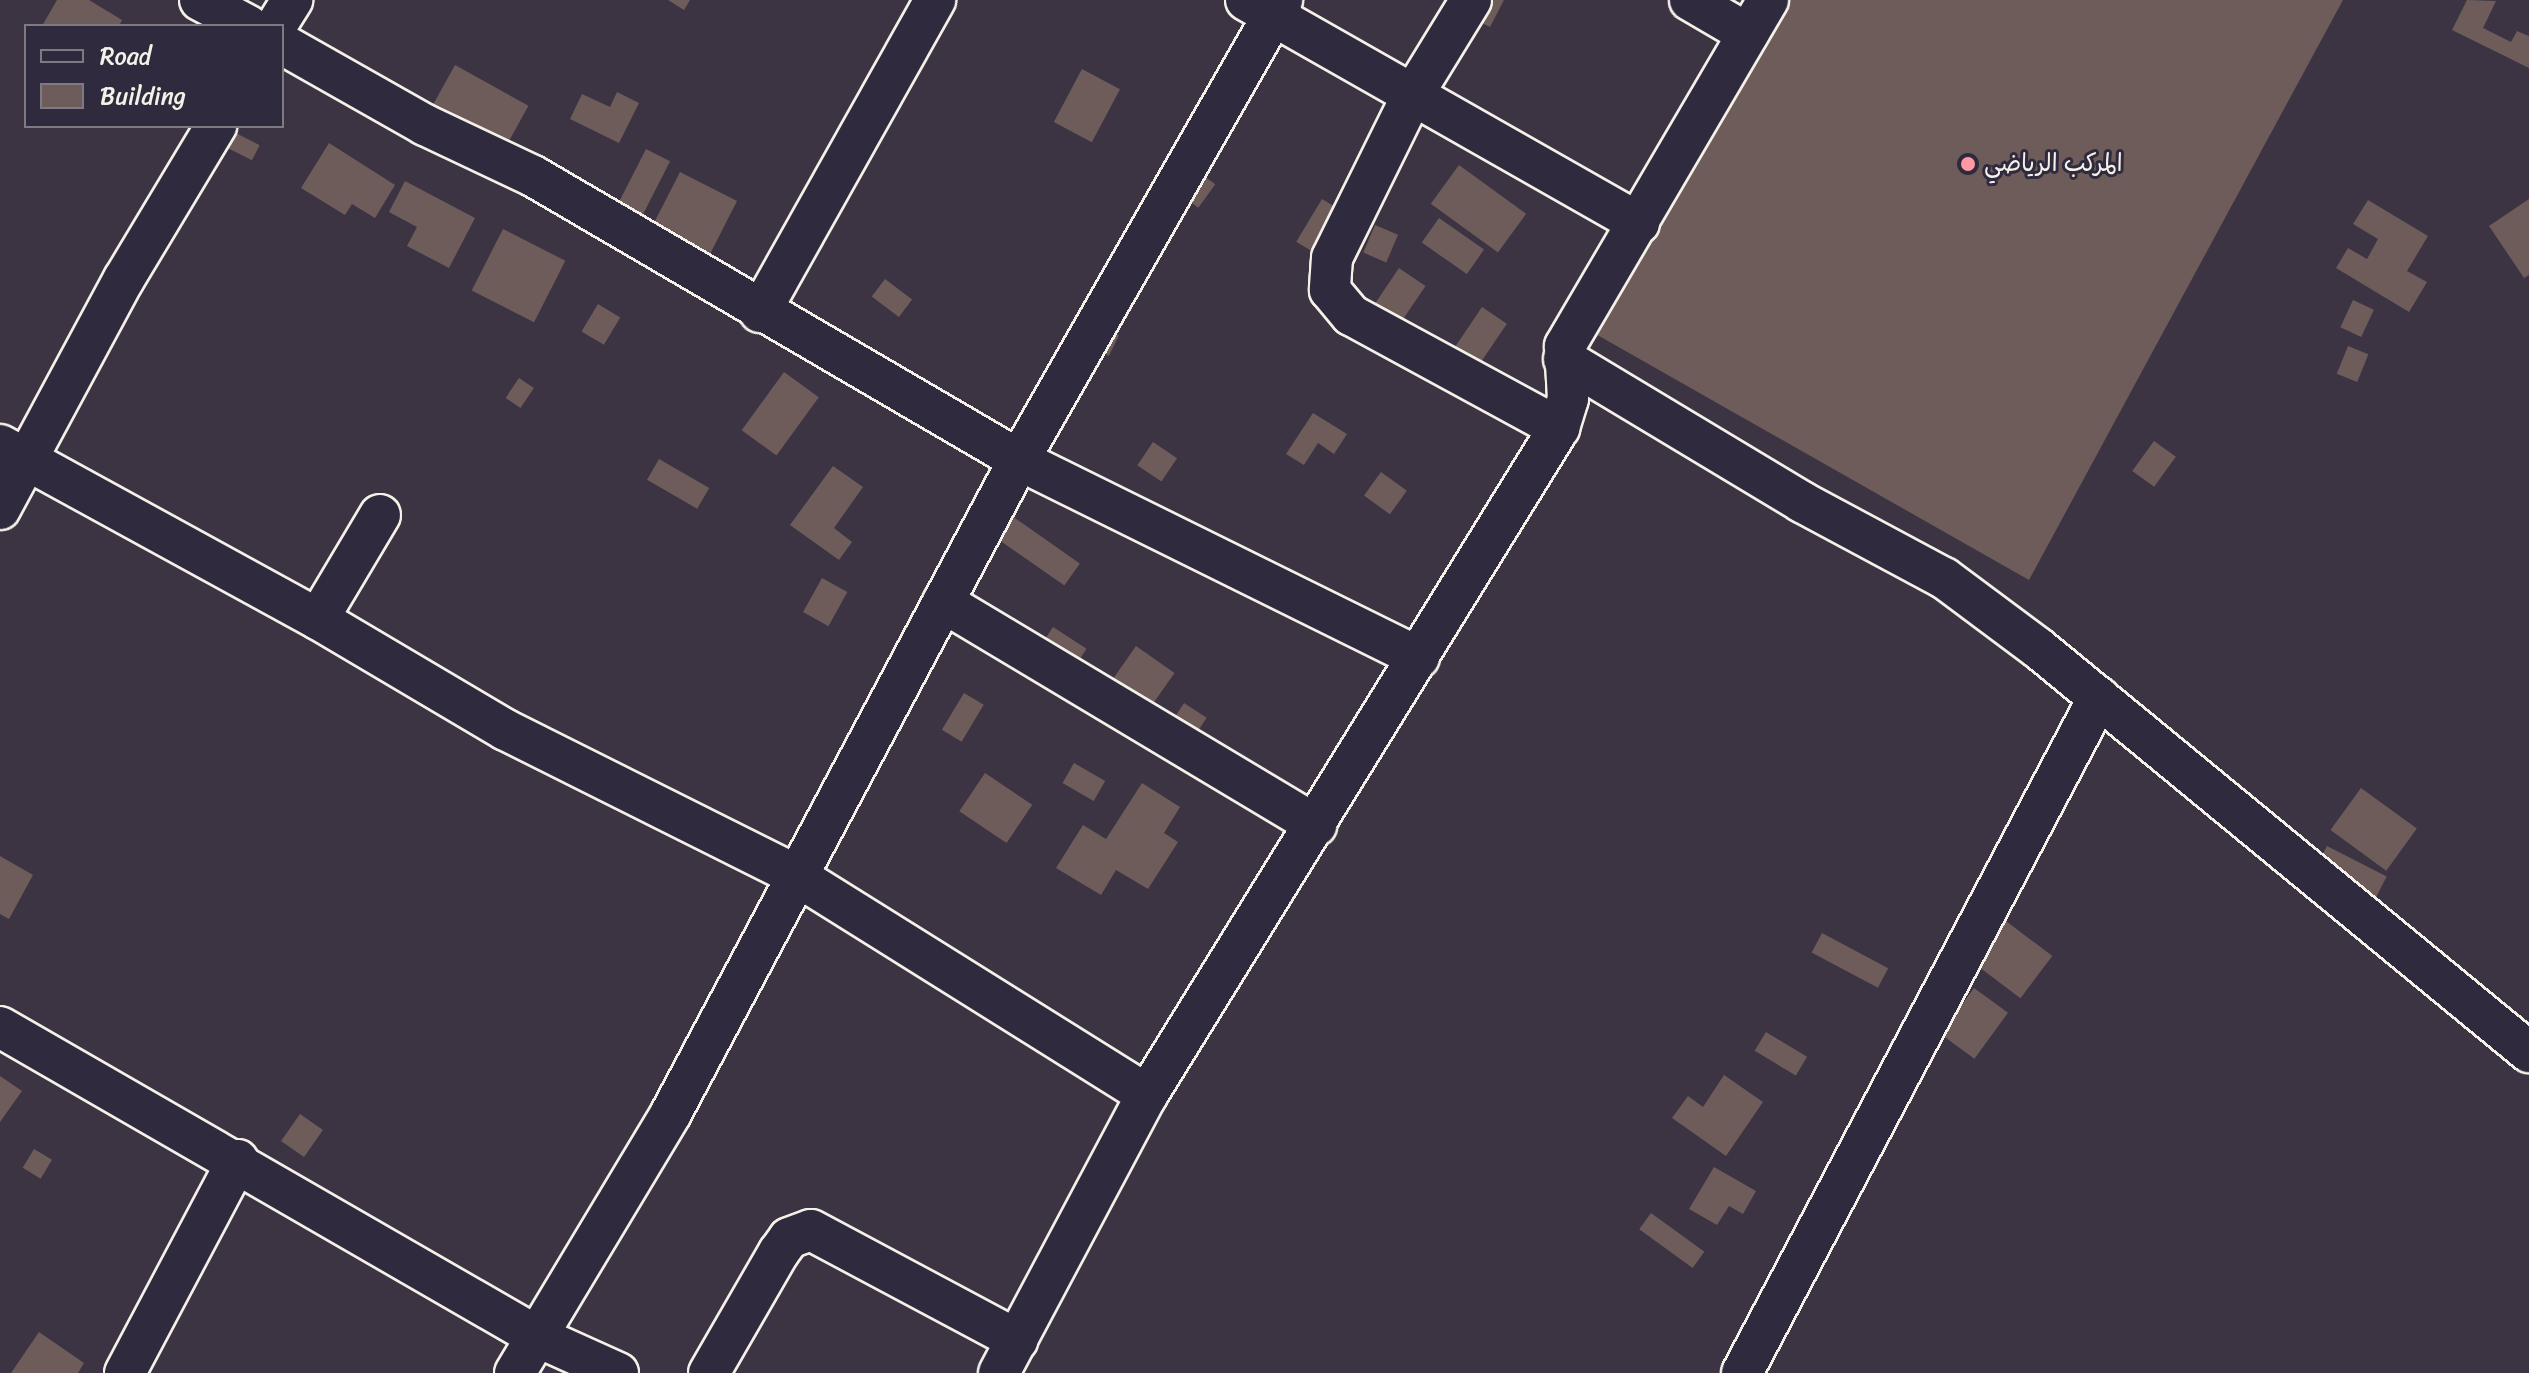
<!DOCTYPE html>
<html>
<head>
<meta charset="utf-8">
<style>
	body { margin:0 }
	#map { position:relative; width:2529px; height:1373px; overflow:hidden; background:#3c3443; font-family:Sriracha,"Playpen Sans Arabic",sans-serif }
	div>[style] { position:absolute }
	.building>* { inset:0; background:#6e5c5b; transform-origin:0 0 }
	.roads { filter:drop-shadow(2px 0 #f4f1e8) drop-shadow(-2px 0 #f4f1e8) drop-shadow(0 2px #f4f1e8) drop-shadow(0 -2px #f4f1e8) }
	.minor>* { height:40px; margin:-20px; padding:0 20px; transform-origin:20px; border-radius:20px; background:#2f2a3d }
	.dots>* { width:22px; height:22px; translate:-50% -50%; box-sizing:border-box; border:4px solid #2f2a3d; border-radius:50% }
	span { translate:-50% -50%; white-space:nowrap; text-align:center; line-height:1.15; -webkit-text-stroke:6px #2f2a3d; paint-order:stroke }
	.poi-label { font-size:24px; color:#f4f1e8 }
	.left { translate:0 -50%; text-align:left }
	.legend { position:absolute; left:24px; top:24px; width:260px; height:104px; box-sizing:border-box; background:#2f2a3d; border:2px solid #7e7a81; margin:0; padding:10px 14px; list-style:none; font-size:24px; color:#f4f1e8 }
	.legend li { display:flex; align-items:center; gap:16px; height:40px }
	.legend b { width:40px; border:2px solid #7e7a81 }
</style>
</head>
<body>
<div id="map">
	<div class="building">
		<div style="clip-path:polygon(57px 0,89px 0,122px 20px,119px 26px,42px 26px)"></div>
		<div style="clip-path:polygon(668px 0,690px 0,684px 10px)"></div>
		<div style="clip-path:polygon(1458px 0,1504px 0,1490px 27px,1453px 9px)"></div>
		<div style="clip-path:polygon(1780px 0,2343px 0,2029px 580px,1585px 328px)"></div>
		<div style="clip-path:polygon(2467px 0,2496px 1px,2483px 28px,2511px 42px,2517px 31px,2529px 36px,2529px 68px,2452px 30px)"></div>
		<div style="left:455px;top:65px;width:84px;height:68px;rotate:29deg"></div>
		<div style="left:1082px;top:69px;width:43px;height:60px;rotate:28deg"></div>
		<div style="clip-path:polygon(617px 92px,639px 103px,619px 143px,570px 119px,582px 94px,610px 107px)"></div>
		<div style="left:224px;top:127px;width:40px;height:17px;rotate:27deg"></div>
		<div style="clip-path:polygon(329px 143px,395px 185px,375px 218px,352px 204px,345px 215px,301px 188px)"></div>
		<div style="left:646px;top:149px;width:27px;height:71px;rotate:27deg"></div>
		<div style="left:1459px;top:165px;width:83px;height:48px;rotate:36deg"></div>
		<div style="left:680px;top:172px;width:64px;height:68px;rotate:27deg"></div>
		<div style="left:1204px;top:176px;width:14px;height:29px;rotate:36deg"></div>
		<div style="clip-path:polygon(405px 181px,475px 218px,449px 268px,407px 246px,417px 227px,389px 212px)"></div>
		<div style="left:1322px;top:199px;width:37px;height:50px;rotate:31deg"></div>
		<div style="clip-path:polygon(2529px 199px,2529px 275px,2524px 278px,2489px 226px)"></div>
		<div style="clip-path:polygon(2368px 200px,2428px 236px,2407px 271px,2427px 282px,2409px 312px,2336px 268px,2348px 248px,2367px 259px,2378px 239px,2353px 224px)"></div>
		<div style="left:1439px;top:218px;width:55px;height:30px;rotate:35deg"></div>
		<div style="left:1375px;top:225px;width:25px;height:30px;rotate:23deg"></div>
		<div style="left:503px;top:229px;width:70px;height:69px;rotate:27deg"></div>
		<div style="left:1399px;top:268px;width:32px;height:50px;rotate:34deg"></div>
		<div style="left:885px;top:279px;width:34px;height:22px;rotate:37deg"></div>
		<div style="left:2353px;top:300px;width:23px;height:30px;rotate:25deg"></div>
		<div style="left:598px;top:304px;width:26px;height:32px;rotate:31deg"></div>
		<div style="left:1482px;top:307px;width:30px;height:55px;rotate:34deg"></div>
		<div style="left:1092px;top:322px;width:30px;height:23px;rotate:26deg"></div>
		<div style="left:2348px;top:346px;width:22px;height:30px;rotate:22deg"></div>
		<div style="left:784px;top:372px;width:43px;height:72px;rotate:36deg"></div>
		<div style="left:519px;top:378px;width:18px;height:24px;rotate:34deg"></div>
		<div style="clip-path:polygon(1313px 413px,1347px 434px,1334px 454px,1318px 443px,1304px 465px,1286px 454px)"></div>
		<div style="left:2154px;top:441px;width:27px;height:37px;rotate:36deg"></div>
		<div style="left:1153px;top:442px;width:29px;height:28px;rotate:34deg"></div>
		<div style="left:659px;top:459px;width:58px;height:24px;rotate:30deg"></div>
		<div style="clip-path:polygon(833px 466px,863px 487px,834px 528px,852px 542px,839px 560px,790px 525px)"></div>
		<div style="left:1381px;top:472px;width:32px;height:29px;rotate:36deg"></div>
		<div style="left:1002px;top:509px;width:95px;height:27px;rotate:35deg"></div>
		<div style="left:822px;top:578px;width:29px;height:39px;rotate:29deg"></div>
		<div style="left:1053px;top:627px;width:40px;height:20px;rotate:33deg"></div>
		<div style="left:1136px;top:646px;width:47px;height:42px;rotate:35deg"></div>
		<div style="left:964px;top:693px;width:23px;height:43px;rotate:31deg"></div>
		<div style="left:1184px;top:703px;width:27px;height:19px;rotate:33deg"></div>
		<div style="left:1074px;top:763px;width:36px;height:23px;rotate:30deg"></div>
		<div style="left:985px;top:773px;width:57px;height:46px;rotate:34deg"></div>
		<div style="clip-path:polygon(1142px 783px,1180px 807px,1164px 833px,1178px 842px,1148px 889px,1116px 870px,1101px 895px,1056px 868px,1083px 825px,1106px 839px)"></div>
		<div style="left:2361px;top:788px;width:69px;height:52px;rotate:36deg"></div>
		<div style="left:2327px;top:846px;width:67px;height:26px;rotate:27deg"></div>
		<div style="clip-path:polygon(0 856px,33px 875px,9px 919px,0 914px)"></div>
		<div style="left:1998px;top:915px;width:68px;height:53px;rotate:37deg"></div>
		<div style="left:1822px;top:933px;width:75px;height:22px;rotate:28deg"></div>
		<div style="left:1974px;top:988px;width:42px;height:57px;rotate:36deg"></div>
		<div style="left:1766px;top:1032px;width:48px;height:22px;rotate:31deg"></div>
		<div style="clip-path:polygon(1724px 1075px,1763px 1102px,1726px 1156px,1672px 1118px,1688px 1096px,1703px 1107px)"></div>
		<div style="clip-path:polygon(0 1076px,22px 1091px,0 1122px)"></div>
		<div style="left:300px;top:1114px;width:28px;height:33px;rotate:35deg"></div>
		<div style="left:34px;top:1149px;width:21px;height:22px;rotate:31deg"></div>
		<div style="clip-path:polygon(1714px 1167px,1756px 1191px,1743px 1214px,1729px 1206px,1717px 1225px,1689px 1209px)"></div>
		<div style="left:1651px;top:1213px;width:66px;height:20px;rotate:36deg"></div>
		<div style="clip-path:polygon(39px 1332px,84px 1363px,78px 1373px,11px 1373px)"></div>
	</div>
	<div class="roads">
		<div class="minor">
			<div style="left:200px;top:0;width:55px;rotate:28deg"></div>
			<div style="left:1246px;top:0;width:452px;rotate:29.6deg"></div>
			<div style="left:1471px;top:0;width:115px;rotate:121.5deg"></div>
			<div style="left:1411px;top:98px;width:178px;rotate:116.3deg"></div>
			<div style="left:1332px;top:258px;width:32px;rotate:94deg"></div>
			<div style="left:1330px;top:290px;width:33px;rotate:50deg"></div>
			<div style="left:1351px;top:315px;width:237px;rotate:28.5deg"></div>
			<div style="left:1690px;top:0;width:67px;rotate:30.4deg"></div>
			<div style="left:276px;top:26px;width:31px;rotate:-58deg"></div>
			<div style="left:282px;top:44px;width:164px;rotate:29.5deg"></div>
			<div style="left:425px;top:125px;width:119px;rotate:25.3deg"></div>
			<div style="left:533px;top:176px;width:563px;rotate:30.3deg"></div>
			<div style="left:1019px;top:460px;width:446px;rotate:26.3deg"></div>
			<div style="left:760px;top:312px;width:358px;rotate:-60.7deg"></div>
			<div style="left:1564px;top:359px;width:278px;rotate:31deg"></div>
			<div style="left:1802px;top:502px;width:161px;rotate:28.2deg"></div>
			<div style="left:1944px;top:578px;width:117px;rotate:36.7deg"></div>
			<div style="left:2038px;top:648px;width:636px;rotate:39.45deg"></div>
			<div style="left:0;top:445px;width:362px;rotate:28.7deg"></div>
			<div style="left:318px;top:619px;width:218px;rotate:30.6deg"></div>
			<div style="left:506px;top:730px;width:326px;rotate:26.6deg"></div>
			<div style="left:797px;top:876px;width:413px;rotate:32deg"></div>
			<div style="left:0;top:509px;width:261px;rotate:-61.7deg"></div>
			<div style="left:124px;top:279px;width:179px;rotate:-59deg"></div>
			<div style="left:943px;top:602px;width:435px;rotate:30.9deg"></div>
			<div style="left:318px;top:619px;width:121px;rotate:-59.2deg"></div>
			<div style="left:0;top:1027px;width:619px;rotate:29.96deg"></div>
			<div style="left:536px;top:1336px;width:90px;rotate:24.3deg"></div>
			<div style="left:125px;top:1373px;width:241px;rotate:-62.1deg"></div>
			<div style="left:515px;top:1373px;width:303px;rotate:-59deg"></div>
			<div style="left:671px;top:1113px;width:740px;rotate:-61.95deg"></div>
			<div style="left:1019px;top:460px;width:530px;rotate:-60.24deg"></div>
			<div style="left:709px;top:1373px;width:140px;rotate:-60deg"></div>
			<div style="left:779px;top:1252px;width:17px;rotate:-54deg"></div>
			<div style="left:789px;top:1238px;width:23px;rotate:-20deg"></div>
			<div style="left:811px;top:1230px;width:234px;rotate:28.1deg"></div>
			<div style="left:999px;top:1373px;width:315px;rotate:-62deg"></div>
			<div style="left:1147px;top:1095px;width:784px;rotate:-58.3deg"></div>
			<div style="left:1559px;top:428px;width:30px;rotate:-73deg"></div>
			<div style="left:1568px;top:399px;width:53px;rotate:-93.2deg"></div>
			<div style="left:1565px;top:346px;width:401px;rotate:-59.6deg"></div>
			<div style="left:1742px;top:1373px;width:764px;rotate:-62.16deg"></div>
		</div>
	</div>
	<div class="dots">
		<div style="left:1968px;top:164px;background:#ff9aa2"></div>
	</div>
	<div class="poi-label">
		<span class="left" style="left:1984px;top:164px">المركب الرياضي</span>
	</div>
	<ul class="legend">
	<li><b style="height:10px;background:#2f2a3d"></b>Road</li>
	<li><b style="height:22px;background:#6e5c5b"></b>Building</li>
	</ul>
</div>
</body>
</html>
